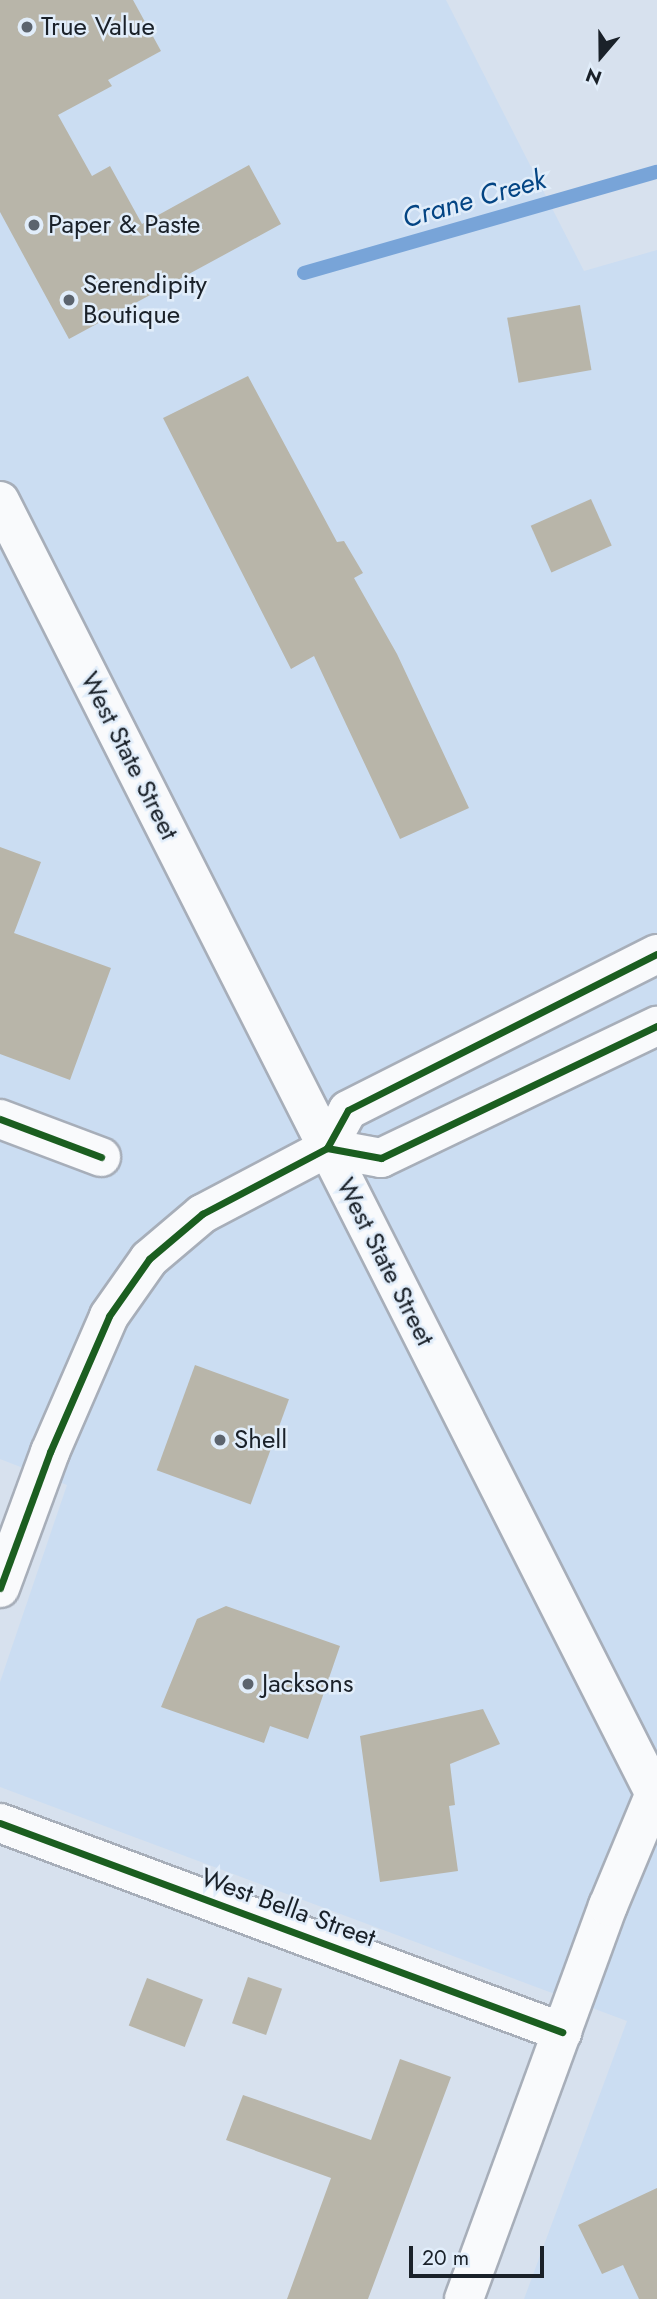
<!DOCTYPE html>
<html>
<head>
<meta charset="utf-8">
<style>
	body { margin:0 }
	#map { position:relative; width:657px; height:2299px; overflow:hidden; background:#d7e1ee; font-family:Jost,sans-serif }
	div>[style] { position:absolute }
	.built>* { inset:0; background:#cbddf2 }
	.stream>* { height:14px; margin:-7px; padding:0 7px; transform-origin:7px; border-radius:7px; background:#78a4d8 }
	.building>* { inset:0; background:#b8b5a9; transform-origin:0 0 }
	.roads { filter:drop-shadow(2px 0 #a7aeb9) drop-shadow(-2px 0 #a7aeb9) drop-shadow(0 2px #a7aeb9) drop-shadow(0 -2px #a7aeb9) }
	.street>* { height:38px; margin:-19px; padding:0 19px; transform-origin:19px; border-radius:19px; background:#f9fafc }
	.secondary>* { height:38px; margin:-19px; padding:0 19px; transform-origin:19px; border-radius:19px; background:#f9fafc }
	.cycleway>* { height:7px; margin:-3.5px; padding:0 3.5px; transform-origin:3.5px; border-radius:3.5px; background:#1b5e20 }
	.dots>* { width:19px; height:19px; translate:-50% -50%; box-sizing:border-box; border:4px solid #e1edfa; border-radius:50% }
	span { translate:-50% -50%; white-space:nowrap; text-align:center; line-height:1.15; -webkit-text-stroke:5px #e1edfa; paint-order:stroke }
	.poi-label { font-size:26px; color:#1a2129 }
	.left { translate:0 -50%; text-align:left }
	.street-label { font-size:26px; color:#1a2129 }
	.water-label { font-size:28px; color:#044584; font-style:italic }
	.north { position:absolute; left:566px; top:21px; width:70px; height:70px; -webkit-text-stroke:5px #e1edfa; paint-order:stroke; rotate:200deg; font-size:19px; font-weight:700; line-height:28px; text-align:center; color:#1a2129 }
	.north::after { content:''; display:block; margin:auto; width:24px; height:32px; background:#1a2129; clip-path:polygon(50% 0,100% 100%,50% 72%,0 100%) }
	.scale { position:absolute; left:409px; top:2246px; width:135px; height:32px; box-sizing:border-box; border:4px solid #1a2129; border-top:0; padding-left:9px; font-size:21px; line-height:24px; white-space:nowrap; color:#1a2129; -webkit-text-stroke:5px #e1edfa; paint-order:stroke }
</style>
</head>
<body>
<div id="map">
	<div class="built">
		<div style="clip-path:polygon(0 0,446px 0,584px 271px,657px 250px,657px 2299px,524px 2299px,627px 2021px,0 1787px,0 1682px,67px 1485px,0 1459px)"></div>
	</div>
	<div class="stream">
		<div style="left:304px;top:273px;width:367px;rotate:-16deg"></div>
	</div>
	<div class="building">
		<div style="clip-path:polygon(0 0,133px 0,161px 51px,108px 80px,112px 86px,58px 115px,92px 176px,110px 166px,142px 224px,249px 165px,281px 224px,69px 339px,0 212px)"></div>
		<div style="left:580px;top:305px;width:66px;height:74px;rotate:80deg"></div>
		<div style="clip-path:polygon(248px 376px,337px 542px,344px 541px,363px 573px,354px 578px,397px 654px,469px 808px,400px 839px,314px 656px,291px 669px,163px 418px)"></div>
		<div style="left:591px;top:499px;width:51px;height:66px;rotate:66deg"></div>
		<div style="clip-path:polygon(0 847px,41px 862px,14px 933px,111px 968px,70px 1080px,0 1054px)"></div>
		<div style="left:195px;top:1365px;width:100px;height:112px;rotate:20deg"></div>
		<div style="clip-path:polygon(226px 1606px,340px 1646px,308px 1739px,270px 1726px,264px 1743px,161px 1707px,197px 1619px)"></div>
		<div style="clip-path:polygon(483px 1709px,500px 1744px,450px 1764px,455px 1805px,449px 1806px,458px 1871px,380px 1882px,360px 1736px)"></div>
		<div style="left:248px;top:1977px;width:36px;height:49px;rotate:19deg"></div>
		<div style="left:147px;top:1978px;width:60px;height:51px;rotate:21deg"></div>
		<div style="clip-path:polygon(400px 2059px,451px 2077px,368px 2299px,287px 2299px,331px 2178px,226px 2140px,243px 2095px,371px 2140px)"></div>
		<div style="clip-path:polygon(657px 2188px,657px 2299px,639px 2299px,623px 2265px,602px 2274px,578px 2225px)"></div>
	</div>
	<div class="roads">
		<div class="street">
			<div style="left:0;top:1119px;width:108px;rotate:20.6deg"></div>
			<div style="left:0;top:1588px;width:145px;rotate:-69.8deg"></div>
			<div style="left:50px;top:1452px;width:148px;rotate:-66.5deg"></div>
			<div style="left:109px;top:1316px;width:70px;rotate:-54.9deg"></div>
			<div style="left:149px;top:1259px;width:70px;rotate:-40.3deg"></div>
			<div style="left:202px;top:1214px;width:141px;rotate:-27.8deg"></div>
			<div style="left:0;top:1823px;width:600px;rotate:20.4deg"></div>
			<div style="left:464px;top:2299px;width:419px;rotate:-69.9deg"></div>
			<div style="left:608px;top:1906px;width:122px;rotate:-67.4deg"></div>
		</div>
		<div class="secondary">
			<div style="left:0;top:501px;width:1454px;rotate:63.14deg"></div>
			<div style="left:327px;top:1148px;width:43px;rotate:-61.1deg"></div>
			<div style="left:348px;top:1110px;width:346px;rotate:-26.8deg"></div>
			<div style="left:327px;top:1148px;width:55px;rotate:10.5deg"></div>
			<div style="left:381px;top:1158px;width:306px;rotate:-25.6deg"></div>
		</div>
	</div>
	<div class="cycleway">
		<div style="left:0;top:1119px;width:108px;rotate:20.6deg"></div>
		<div style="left:327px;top:1148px;width:43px;rotate:-61.1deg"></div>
		<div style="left:348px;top:1110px;width:346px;rotate:-26.8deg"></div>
		<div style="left:327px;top:1148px;width:55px;rotate:10.5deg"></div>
		<div style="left:381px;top:1158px;width:306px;rotate:-25.6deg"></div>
		<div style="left:0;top:1588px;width:145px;rotate:-69.8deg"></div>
		<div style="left:50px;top:1452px;width:148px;rotate:-66.5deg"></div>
		<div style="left:109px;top:1316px;width:70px;rotate:-54.9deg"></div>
		<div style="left:149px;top:1259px;width:70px;rotate:-40.3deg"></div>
		<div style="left:202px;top:1214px;width:141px;rotate:-27.8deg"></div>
		<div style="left:0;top:1823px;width:600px;rotate:20.4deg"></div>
	</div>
	<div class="dots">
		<div style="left:27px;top:27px;background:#5c646e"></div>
		<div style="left:34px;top:225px;background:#5c646e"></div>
		<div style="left:69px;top:300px;background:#5c646e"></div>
		<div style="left:220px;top:1440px;background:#5c646e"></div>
		<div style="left:248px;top:1684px;background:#5c646e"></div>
	</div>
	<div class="poi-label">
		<span class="left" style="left:41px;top:27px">True Value</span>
		<span class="left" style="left:48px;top:225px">Paper &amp; Paste</span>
		<span class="left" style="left:83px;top:300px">Serendipity<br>Boutique</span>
		<span class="left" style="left:234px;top:1440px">Shell</span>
		<span class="left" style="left:262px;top:1684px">Jacksons</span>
	</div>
	<div class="street-label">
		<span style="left:129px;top:756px;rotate:63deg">West State Street</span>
		<span style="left:385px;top:1262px;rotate:63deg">West State Street</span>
		<span style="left:288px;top:1908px;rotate:20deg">West Bella Street</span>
	</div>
	<div class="water-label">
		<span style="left:474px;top:199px;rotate:-16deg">Crane Creek</span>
	</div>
	<div class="north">N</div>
	<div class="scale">20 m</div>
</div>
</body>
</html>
